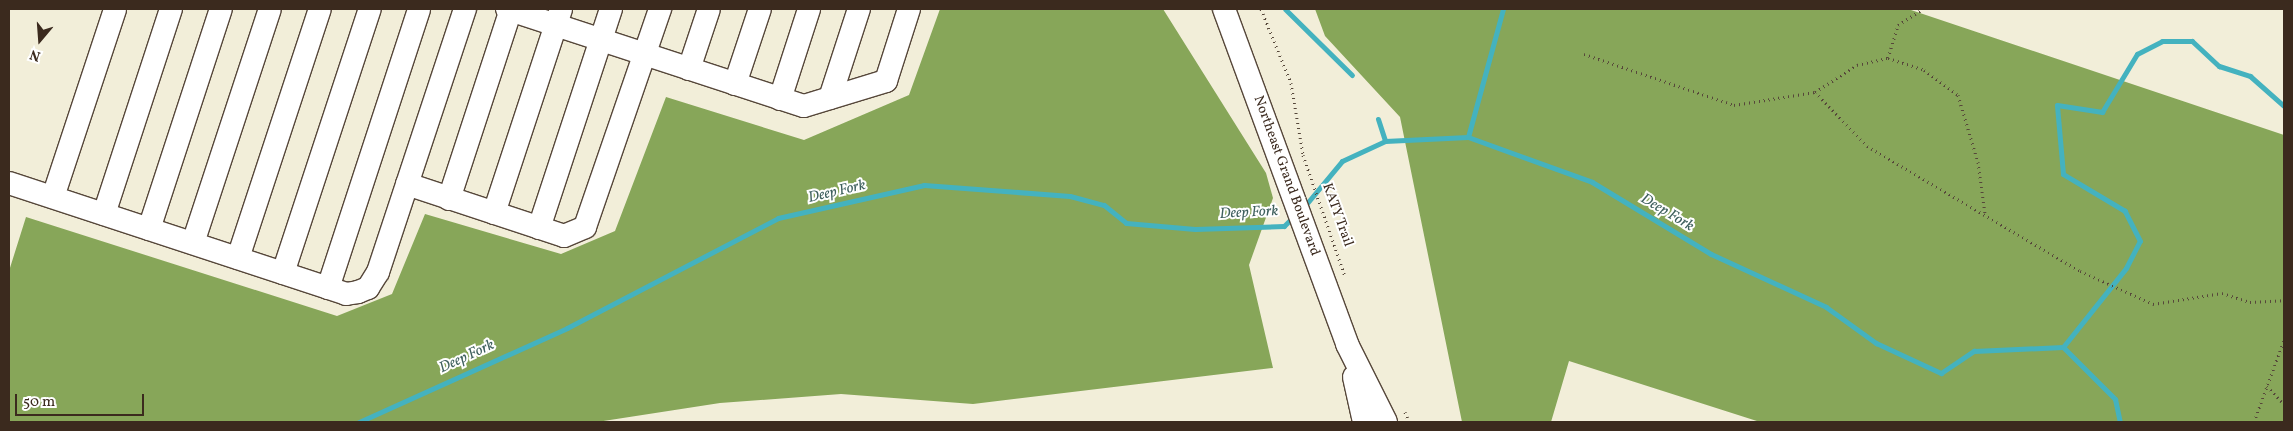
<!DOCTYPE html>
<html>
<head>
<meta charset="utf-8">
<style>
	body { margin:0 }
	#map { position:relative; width:2293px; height:431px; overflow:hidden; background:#f2eed9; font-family:Vollkorn,serif }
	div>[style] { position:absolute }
	.forest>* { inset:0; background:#87a659 }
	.stream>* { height:5px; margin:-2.5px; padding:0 2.5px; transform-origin:2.5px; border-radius:2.5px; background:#44b2bf }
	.path>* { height:3px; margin-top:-1.5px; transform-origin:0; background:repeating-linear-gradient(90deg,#56473a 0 1px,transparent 0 5px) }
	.roads { filter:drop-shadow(1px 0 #56473a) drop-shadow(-1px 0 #56473a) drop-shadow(0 1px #56473a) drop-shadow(0 -1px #56473a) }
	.minor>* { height:22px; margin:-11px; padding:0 11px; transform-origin:11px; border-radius:11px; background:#fff }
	span { translate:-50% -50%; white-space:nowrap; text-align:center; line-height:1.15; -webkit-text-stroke:4px #fff; paint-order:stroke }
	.street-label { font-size:14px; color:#3b2a1e }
	.water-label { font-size:15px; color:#3f605e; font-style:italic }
	.frame { position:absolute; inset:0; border:10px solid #3b2a1e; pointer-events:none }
	.north { position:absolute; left:15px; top:15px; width:50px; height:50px; -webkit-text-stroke:4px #fff; paint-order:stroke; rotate:198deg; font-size:14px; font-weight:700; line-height:20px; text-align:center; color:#3b2a1e }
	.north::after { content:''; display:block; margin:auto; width:18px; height:22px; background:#3b2a1e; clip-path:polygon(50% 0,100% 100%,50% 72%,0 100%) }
	.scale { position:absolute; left:15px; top:394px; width:129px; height:22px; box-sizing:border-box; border:2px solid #3b2a1e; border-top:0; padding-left:6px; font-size:15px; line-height:18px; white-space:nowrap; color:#3b2a1e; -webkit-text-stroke:4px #fff; paint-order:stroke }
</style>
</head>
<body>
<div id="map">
	<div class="forest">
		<div style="clip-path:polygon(940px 9px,1163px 9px,1266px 173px,1273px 198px,1249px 265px,1273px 368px,973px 404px,841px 394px,720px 403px,597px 422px,9px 422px,9px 271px,26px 217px,337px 316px,392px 294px,425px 214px,561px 254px,615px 231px,666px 97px,804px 140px,909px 95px)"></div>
		<div style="clip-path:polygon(1315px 9px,1908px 9px,2284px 135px,2284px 422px,1760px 422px,1569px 361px,1551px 422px,1462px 422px,1400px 117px,1325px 36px)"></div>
	</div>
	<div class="stream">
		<div style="left:1285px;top:9px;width:94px;rotate:44.6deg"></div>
		<div style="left:1378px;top:119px;width:23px;rotate:72deg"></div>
		<div style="left:1468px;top:137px;width:133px;rotate:-74.7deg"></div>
		<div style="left:1303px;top:208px;width:61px;rotate:-50.3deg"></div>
		<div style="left:1342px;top:161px;width:47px;rotate:-24.9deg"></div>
		<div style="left:1385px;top:141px;width:83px;rotate:-2.8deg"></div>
		<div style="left:1468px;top:137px;width:132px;rotate:19.9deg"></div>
		<div style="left:1592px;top:182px;width:139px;rotate:31.2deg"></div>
		<div style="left:1711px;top:254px;width:127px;rotate:24.7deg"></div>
		<div style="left:1826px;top:307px;width:62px;rotate:35.8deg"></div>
		<div style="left:1876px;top:343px;width:72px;rotate:24.8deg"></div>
		<div style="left:1941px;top:373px;width:40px;rotate:-34deg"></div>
		<div style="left:1974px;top:351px;width:89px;rotate:-2.6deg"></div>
		<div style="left:2063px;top:347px;width:101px;rotate:-51.4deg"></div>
		<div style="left:2126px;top:268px;width:30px;rotate:-63deg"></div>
		<div style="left:2140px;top:241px;width:34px;rotate:-117deg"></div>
		<div style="left:2125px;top:211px;width:72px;rotate:-149.2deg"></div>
		<div style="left:2063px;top:174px;width:69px;rotate:-95deg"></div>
		<div style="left:2057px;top:105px;width:46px;rotate:8.8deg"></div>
		<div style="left:2102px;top:112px;width:68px;rotate:-58.9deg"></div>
		<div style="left:2137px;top:54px;width:28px;rotate:-27deg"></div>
		<div style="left:2162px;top:41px;width:30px"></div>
		<div style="left:2192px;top:41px;width:37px;rotate:43deg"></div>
		<div style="left:2219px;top:66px;width:33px;rotate:18deg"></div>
		<div style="left:2250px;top:76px;width:45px;rotate:41.4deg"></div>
		<div style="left:2063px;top:347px;width:74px;rotate:45deg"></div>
		<div style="left:2115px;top:399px;width:24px;rotate:78deg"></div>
		<div style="left:359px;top:422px;width:228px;rotate:-24.3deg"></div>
		<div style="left:567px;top:328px;width:238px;rotate:-27.5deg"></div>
		<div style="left:778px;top:218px;width:150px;rotate:-12.7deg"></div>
		<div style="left:924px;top:185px;width:146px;rotate:4.3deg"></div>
		<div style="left:1070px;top:196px;width:35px;rotate:15deg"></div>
		<div style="left:1104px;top:205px;width:28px;rotate:39deg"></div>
		<div style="left:1126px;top:223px;width:69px;rotate:5deg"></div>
		<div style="left:1195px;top:229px;width:89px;rotate:-1.9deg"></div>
		<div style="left:1284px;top:226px;width:13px;rotate:-45deg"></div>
	</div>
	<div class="path">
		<div style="left:1261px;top:9px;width:80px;rotate:67.9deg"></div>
		<div style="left:1291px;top:83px;width:73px;rotate:80.5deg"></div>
		<div style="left:1303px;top:155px;width:128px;rotate:70.9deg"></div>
		<div style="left:1584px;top:54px;width:158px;rotate:18.8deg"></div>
		<div style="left:1734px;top:105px;width:82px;rotate:-9.1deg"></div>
		<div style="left:1815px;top:92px;width:75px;rotate:46.1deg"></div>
		<div style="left:1867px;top:146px;width:247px;rotate:30.4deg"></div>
		<div style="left:2080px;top:271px;width:80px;rotate:24.3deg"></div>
		<div style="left:2153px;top:304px;width:70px;rotate:-9.1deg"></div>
		<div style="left:2222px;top:293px;width:29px;rotate:18deg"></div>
		<div style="left:2250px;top:302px;width:34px;rotate:-3deg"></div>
		<div style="left:1888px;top:58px;width:34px;rotate:-73deg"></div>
		<div style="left:1898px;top:25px;width:30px;rotate:-33deg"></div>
		<div style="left:1815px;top:92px;width:50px;rotate:-32.7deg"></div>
		<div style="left:1857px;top:65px;width:32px;rotate:-13deg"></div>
		<div style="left:1888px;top:58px;width:38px;rotate:18deg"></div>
		<div style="left:1924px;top:70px;width:42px;rotate:36.3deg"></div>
		<div style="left:1958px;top:95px;width:70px;rotate:73.4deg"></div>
		<div style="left:1978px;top:162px;width:52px;rotate:82.3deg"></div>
		<div style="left:2267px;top:386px;width:25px;rotate:47deg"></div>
		<div style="left:1405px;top:412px;width:11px;rotate:68deg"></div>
		<div style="left:2254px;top:422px;width:87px;rotate:-69.9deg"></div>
	</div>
	<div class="roads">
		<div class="minor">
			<div style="left:507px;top:9px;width:312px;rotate:18.1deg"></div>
			<div style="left:804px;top:106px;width:86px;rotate:-17deg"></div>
			<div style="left:886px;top:81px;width:76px;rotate:-72.3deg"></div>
			<div style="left:1224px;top:9px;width:357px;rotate:69.8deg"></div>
			<div style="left:1347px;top:344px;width:87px;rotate:63.4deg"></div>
			<div style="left:689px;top:69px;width:63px;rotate:-71.6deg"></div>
			<div style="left:735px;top:84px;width:79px;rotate:-71.6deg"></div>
			<div style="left:830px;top:98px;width:94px;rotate:-72deg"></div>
			<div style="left:780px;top:99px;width:95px;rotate:-72.1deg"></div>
			<div style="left:9px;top:183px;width:355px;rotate:18.2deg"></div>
			<div style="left:346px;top:294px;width:12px;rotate:-9deg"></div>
			<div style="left:358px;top:292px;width:11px;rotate:-22deg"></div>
			<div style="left:368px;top:288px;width:19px;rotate:-58deg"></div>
			<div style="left:378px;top:272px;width:277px;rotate:-71.7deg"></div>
			<div style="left:407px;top:184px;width:165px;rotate:18.3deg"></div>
			<div style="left:564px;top:236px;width:23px;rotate:-23deg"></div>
			<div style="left:585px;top:227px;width:231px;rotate:-71deg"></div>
			<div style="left:53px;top:197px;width:198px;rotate:-71.7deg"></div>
			<div style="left:449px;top:199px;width:200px;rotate:-71.9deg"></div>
			<div style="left:494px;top:213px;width:215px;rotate:-71.8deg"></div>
			<div style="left:104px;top:214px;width:216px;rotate:-71.9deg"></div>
			<div style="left:539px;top:228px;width:231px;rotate:-71.8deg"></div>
			<div style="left:149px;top:229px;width:231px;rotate:-71.9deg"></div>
			<div style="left:193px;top:243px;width:246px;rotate:-71.8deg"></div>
			<div style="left:238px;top:258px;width:262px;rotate:-71.8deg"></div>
			<div style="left:283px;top:273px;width:278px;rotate:-71.8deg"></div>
			<div style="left:328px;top:288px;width:293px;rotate:-71.9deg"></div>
			<div style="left:1354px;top:377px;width:46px;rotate:77.5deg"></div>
		</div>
	</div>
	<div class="street-label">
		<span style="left:1286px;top:176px;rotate:70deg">Northeast Grand Boulevard</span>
		<span style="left:1337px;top:215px;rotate:70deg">KATY Trail</span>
	</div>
	<div class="water-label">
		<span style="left:837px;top:192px;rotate:-13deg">Deep Fork</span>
		<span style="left:1249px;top:213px;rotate:-3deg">Deep Fork</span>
		<span style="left:1667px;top:213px;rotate:31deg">Deep Fork</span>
		<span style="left:467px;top:357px;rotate:-25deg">Deep Fork</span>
	</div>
	<div class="frame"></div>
	<div class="north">N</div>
	<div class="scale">50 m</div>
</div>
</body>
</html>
